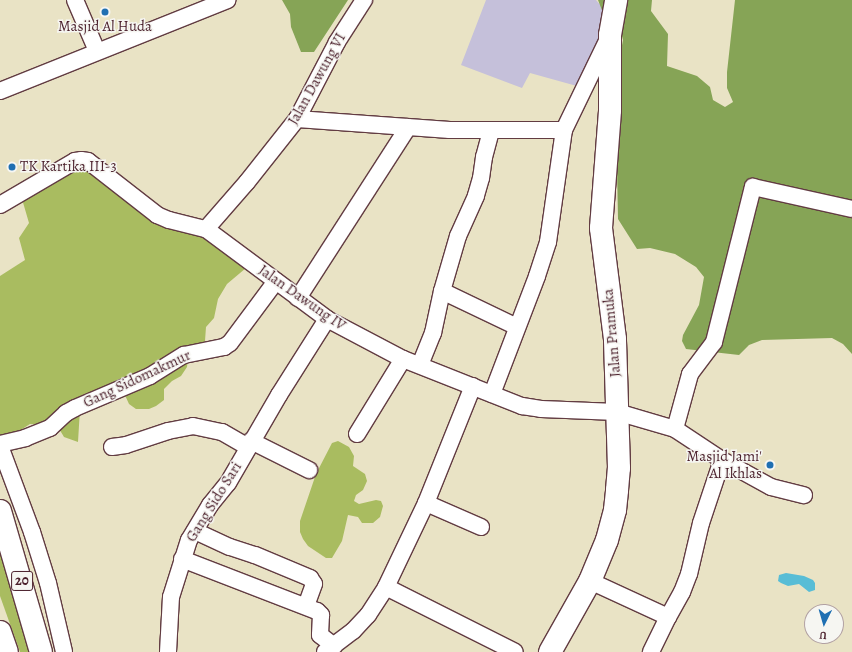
<!DOCTYPE html>
<html>
<head>
<meta charset="utf-8">
<style>
	body { margin:0 }
	#map { position:relative; width:852px; height:652px; overflow:hidden; background:#e9e3c5; font-family:Alegreya,serif }
	div>[style] { position:absolute }
	.industrial>* { inset:0; background:#c5c0da }
	.green>* { inset:0; background:#a9bc60 }
	.forest>* { inset:0; background:#86a456 }
	.water>* { inset:0; background:#58bdd6 }
	.roads { filter:drop-shadow(1px 0 #623c42) drop-shadow(-1px 0 #623c42) drop-shadow(0 1px #623c42) drop-shadow(0 -1px #623c42) }
	.minor>* { height:16px; margin:-8px; padding:0 8px; transform-origin:8px; border-radius:8px; background:#fff }
	.secondary>* { height:22px; margin:-11px; padding:0 11px; transform-origin:11px; border-radius:11px; background:#fff }
	.trunk>* { height:22px; margin:-11px; padding:0 11px; transform-origin:11px; border-radius:11px; background:#fff }
	.dots>* { width:11px; height:11px; translate:-50% -50%; box-sizing:border-box; border:2px solid #f6f6f2; border-radius:50% }
	span { translate:-50% -50%; white-space:nowrap; text-align:center; line-height:1.15; -webkit-text-stroke:3px #f6f6f2; paint-order:stroke }
	.shield-label span { padding:1px 3px; background:#f6f6f2; border:1px solid; border-radius:3px; -webkit-text-stroke-width:0 }
	.shield-label { font-size:14px; color:#4a1f2b; font-weight:700 }
	.poi-label { font-size:15px; color:#4a1f2b }
	.left { translate:0 -50%; text-align:left }
	.right { translate:-100% -50%; text-align:right }
	.street-label { font-size:15px; color:#4a1f2b }
	.north { position:absolute; left:804px; top:604px; width:40px; height:40px; box-sizing:border-box; background:#f6f6f2; border:1px solid #b1a0a2; border-radius:50%; rotate:185deg; font-size:11px; font-weight:700; line-height:16px; text-align:center; color:#4a1f2b }
	.north::after { content:''; display:block; margin:auto; width:14px; height:18px; background:#1f6fb2; clip-path:polygon(50% 0,100% 100%,50% 72%,0 100%) }
</style>
</head>
<body>
<div id="map">
	<div class="industrial">
		<div style="clip-path:polygon(486px 0,596px 0,602px 7px,603px 13px,612px 24px,584px 88px,530px 73px,522px 88px,461px 65px)"></div>
	</div>
	<div class="green">
		<div style="clip-path:polygon(86px 166px,152px 222px,203px 233px,246px 268px,227px 284px,218px 299px,214px 318px,206px 327px,205px 341px,188px 359px,187px 367px,181px 376px,172px 381px,164px 389px,164px 400px,156px 406px,149px 409px,136px 409px,129px 404px,124px 393px,80px 409px,78px 442px,64px 437px,58px 427px,48px 425px,30px 424px,19px 431px,0 436px,0 276px,25px 260px,19px 238px,29px 223px,22px 199px)"></div>
		<div style="clip-path:polygon(338px 441px,349px 447px,354px 456px,353px 466px,365px 474px,367px 481px,363px 490px,356px 495px,354px 501px,359px 504px,376px 500px,381px 501px,383px 506px,380px 517px,373px 523px,362px 523px,358px 517px,348px 515px,342px 541px,332px 558px,326px 558px,308px 546px,303px 539px,300px 532px,300px 521px,316px 474px,332px 443px)"></div>
		<div style="clip-path:polygon(0 546px,6px 557px,29px 652px,20px 652px,0 596px)"></div>
	</div>
	<div class="forest">
		<div style="clip-path:polygon(282px 0,348px 0,314px 52px,301px 52px,291px 27px,290px 14px)"></div>
		<div style="clip-path:polygon(598px 0,652px 0,651px 11px,668px 34px,667px 66px,697px 76px,710px 87px,713px 100px,725px 107px,733px 102px,727px 88px,727px 72px,735px 0,852px 0,852px 354px,843px 344px,832px 338px,762px 340px,749px 345px,739px 355px,686px 349px,682px 341px,683px 335px,699px 305px,704px 277px,696px 267px,675px 254px,650px 248px,637px 249px,618px 219px,617px 169px,621px 125px,618px 66px,623px 40px,621px 33px,603px 13px)"></div>
	</div>
	<div class="water">
		<div style="clip-path:polygon(786px 573px,804px 576px,813px 580px,815px 583px,815px 590px,809px 592px,799px 584px,788px 586px,781px 583px,778px 581px,779px 575px)"></div>
	</div>
	<div class="roads">
		<div class="minor">
			<div style="left:75px;top:0;width:56px;rotate:66.7deg"></div>
			<div style="left:0;top:91px;width:245px;rotate:-21.8deg"></div>
			<div style="left:297px;top:119px;width:153px;rotate:4.1deg"></div>
			<div style="left:450px;top:130px;width:114px"></div>
			<div style="left:491px;top:131px;width:27px;rotate:105deg"></div>
			<div style="left:484px;top:157px;width:21px;rotate:98deg"></div>
			<div style="left:481px;top:178px;width:19px;rotate:106deg"></div>
			<div style="left:476px;top:196px;width:44px;rotate:114.2deg"></div>
			<div style="left:458px;top:236px;width:57px;rotate:106.2deg"></div>
			<div style="left:442px;top:291px;width:83px;rotate:25.6deg"></div>
			<div style="left:0;top:205px;width:87px;rotate:-30.4deg"></div>
			<div style="left:75px;top:161px;width:6px;rotate:-9deg"></div>
			<div style="left:81px;top:160px;width:7px;rotate:8deg"></div>
			<div style="left:88px;top:161px;width:88px;rotate:38deg"></div>
			<div style="left:157px;top:215px;width:13px;rotate:23deg"></div>
			<div style="left:169px;top:220px;width:38px;rotate:14deg"></div>
			<div style="left:206px;top:229px;width:151px;rotate:36.6deg"></div>
			<div style="left:327px;top:319px;width:86px;rotate:27.8deg"></div>
			<div style="left:403px;top:359px;width:128px;rotate:21.6deg"></div>
			<div style="left:522px;top:406px;width:19px;rotate:9deg"></div>
			<div style="left:541px;top:409px;width:76px;rotate:2.3deg"></div>
			<div style="left:617px;top:412px;width:60px;rotate:16.3deg"></div>
			<div style="left:675px;top:429px;width:56px;rotate:33.4deg"></div>
			<div style="left:722px;top:460px;width:66px;rotate:108.4deg"></div>
			<div style="left:701px;top:523px;width:52px;rotate:103.2deg"></div>
			<div style="left:689px;top:574px;width:19px;rotate:111deg"></div>
			<div style="left:682px;top:592px;width:29px;rotate:119deg"></div>
			<div style="left:668px;top:617px;width:39px;rotate:116deg"></div>
			<div style="left:206px;top:229px;width:62px;rotate:-48.9deg"></div>
			<div style="left:247px;top:182px;width:80px;rotate:-51.6deg"></div>
			<div style="left:297px;top:119px;width:87px;rotate:-62.5deg"></div>
			<div style="left:337px;top:42px;width:50px;rotate:-57.3deg"></div>
			<div style="left:298px;top:298px;width:203px;rotate:-57.2deg"></div>
			<div style="left:420px;top:365px;width:35px;rotate:-68deg"></div>
			<div style="left:433px;top:333px;width:43px;rotate:-77.9deg"></div>
			<div style="left:492px;top:394px;width:126px;rotate:-69.1deg"></div>
			<div style="left:537px;top:276px;width:36px;rotate:-72deg"></div>
			<div style="left:548px;top:242px;width:113px;rotate:-81.9deg"></div>
			<div style="left:564px;top:130px;width:101px;rotate:-64.2deg"></div>
			<div style="left:675px;top:429px;width:57px;rotate:-74.7deg"></div>
			<div style="left:690px;top:374px;width:40px;rotate:-53deg"></div>
			<div style="left:714px;top:342px;width:160px;rotate:-75.9deg"></div>
			<div style="left:753px;top:187px;width:101px;rotate:12.5deg"></div>
			<div style="left:357px;top:434px;width:88px;rotate:-58.5deg"></div>
			<div style="left:251px;top:441px;width:65px;rotate:26.6deg"></div>
			<div style="left:0;top:444px;width:26px;rotate:-13deg"></div>
			<div style="left:25px;top:438px;width:27px;rotate:-22deg"></div>
			<div style="left:50px;top:428px;width:22px;rotate:-43deg"></div>
			<div style="left:66px;top:413px;width:10px;rotate:-29deg"></div>
			<div style="left:75px;top:408px;width:82px;rotate:-23.1deg"></div>
			<div style="left:150px;top:376px;width:40px;rotate:-32deg"></div>
			<div style="left:184px;top:355px;width:41px;rotate:-11.3deg"></div>
			<div style="left:224px;top:347px;width:7px;rotate:-34deg"></div>
			<div style="left:230px;top:343px;width:77px;rotate:-53.4deg"></div>
			<div style="left:0;top:446px;width:92px;rotate:69.6deg"></div>
			<div style="left:32px;top:532px;width:53px;rotate:72.6deg"></div>
			<div style="left:48px;top:583px;width:71px;rotate:76.9deg"></div>
			<div style="left:112px;top:447px;width:14px;rotate:-8deg"></div>
			<div style="left:126px;top:445px;width:44px;rotate:-18.4deg"></div>
			<div style="left:168px;top:431px;width:25px;rotate:-11deg"></div>
			<div style="left:193px;top:426px;width:30px;rotate:12deg"></div>
			<div style="left:222px;top:432px;width:30px;rotate:30deg"></div>
			<div style="left:722px;top:460px;width:56px;rotate:28.9deg"></div>
			<div style="left:771px;top:487px;width:34px;rotate:14deg"></div>
			<div style="left:426px;top:503px;width:60px;rotate:23.6deg"></div>
			<div style="left:195px;top:531px;width:38px;rotate:25deg"></div>
			<div style="left:230px;top:547px;width:26px;rotate:18deg"></div>
			<div style="left:255px;top:555px;width:60px;rotate:22.7deg"></div>
			<div style="left:310px;top:578px;width:7px;rotate:56deg"></div>
			<div style="left:314px;top:584px;width:23px;rotate:110deg"></div>
			<div style="left:182px;top:559px;width:145px;rotate:21.1deg"></div>
			<div style="left:317px;top:611px;width:6px;rotate:45deg"></div>
			<div style="left:321px;top:615px;width:20px;rotate:93deg"></div>
			<div style="left:320px;top:635px;width:18px;rotate:38deg"></div>
			<div style="left:590px;top:581px;width:86px;rotate:24.8deg"></div>
			<div style="left:386px;top:587px;width:144px;rotate:26.7deg"></div>
			<div style="left:168px;top:652px;width:55px;rotate:-86.9deg"></div>
			<div style="left:171px;top:597px;width:60px;rotate:-72.5deg"></div>
			<div style="left:189px;top:540px;width:41px;rotate:-59deg"></div>
			<div style="left:210px;top:505px;width:28px;rotate:-51deg"></div>
			<div style="left:228px;top:483px;width:102px;rotate:-59.9deg"></div>
			<div style="left:279px;top:395px;width:90px;rotate:-57.7deg"></div>
			<div style="left:325px;top:652px;width:35px;rotate:-37deg"></div>
			<div style="left:353px;top:631px;width:22px;rotate:-47deg"></div>
			<div style="left:368px;top:615px;width:33px;rotate:-57deg"></div>
			<div style="left:386px;top:587px;width:93px;rotate:-64.5deg"></div>
			<div style="left:426px;top:503px;width:126px;rotate:-68.1deg"></div>
		</div>
		<div class="secondary">
			<div style="left:550px;top:652px;width:81px;rotate:-60.6deg"></div>
			<div style="left:590px;top:581px;width:44px;rotate:-67.5deg"></div>
			<div style="left:607px;top:540px;width:31px;rotate:-75deg"></div>
			<div style="left:615px;top:510px;width:20px;rotate:-84deg"></div>
			<div style="left:617px;top:490px;width:22px;rotate:-85deg"></div>
			<div style="left:619px;top:468px;width:129px;rotate:-91.8deg"></div>
			<div style="left:615px;top:339px;width:112px;rotate:-97.2deg"></div>
			<div style="left:601px;top:228px;width:118px;rotate:-85.6deg"></div>
			<div style="left:610px;top:110px;width:75px;rotate:-90deg"></div>
			<div style="left:610px;top:35px;width:36px;rotate:-80deg"></div>
		</div>
		<div class="trunk">
			<div style="left:0;top:511px;width:147px;rotate:73.8deg"></div>
			<div style="left:0;top:632px;width:21px;rotate:71deg"></div>
		</div>
	</div>
	<div class="dots">
		<div style="left:105px;top:12px;background:#1f6fb2"></div>
		<div style="left:12px;top:167px;background:#1f6fb2"></div>
		<div style="left:770px;top:465px;background:#1f6fb2"></div>
	</div>
	<div class="shield-label">
		<span style="left:22px;top:581px">20</span>
	</div>
	<div class="poi-label">
		<span style="left:105px;top:27px">Masjid Al Huda</span>
		<span class="left" style="left:20px;top:167px">TK Kartika III-3</span>
		<span class="right" style="left:762px;top:465px">Masjid Jami'<br>Al Ikhlas</span>
	</div>
	<div class="street-label">
		<span style="left:317px;top:79px;rotate:-61deg">Jalan Dawung VI</span>
		<span style="left:302px;top:298px;rotate:35deg">Jalan Dawung IV</span>
		<span style="left:612px;top:333px;rotate:-95deg">Jalan Pramuka</span>
		<span style="left:137px;top:379px;rotate:-25deg">Gang Sidomakmur</span>
		<span style="left:214px;top:502px;rotate:-58deg">Gang Sido Sari</span>
	</div>
	<div class="north">U</div>
</div>
</body>
</html>
